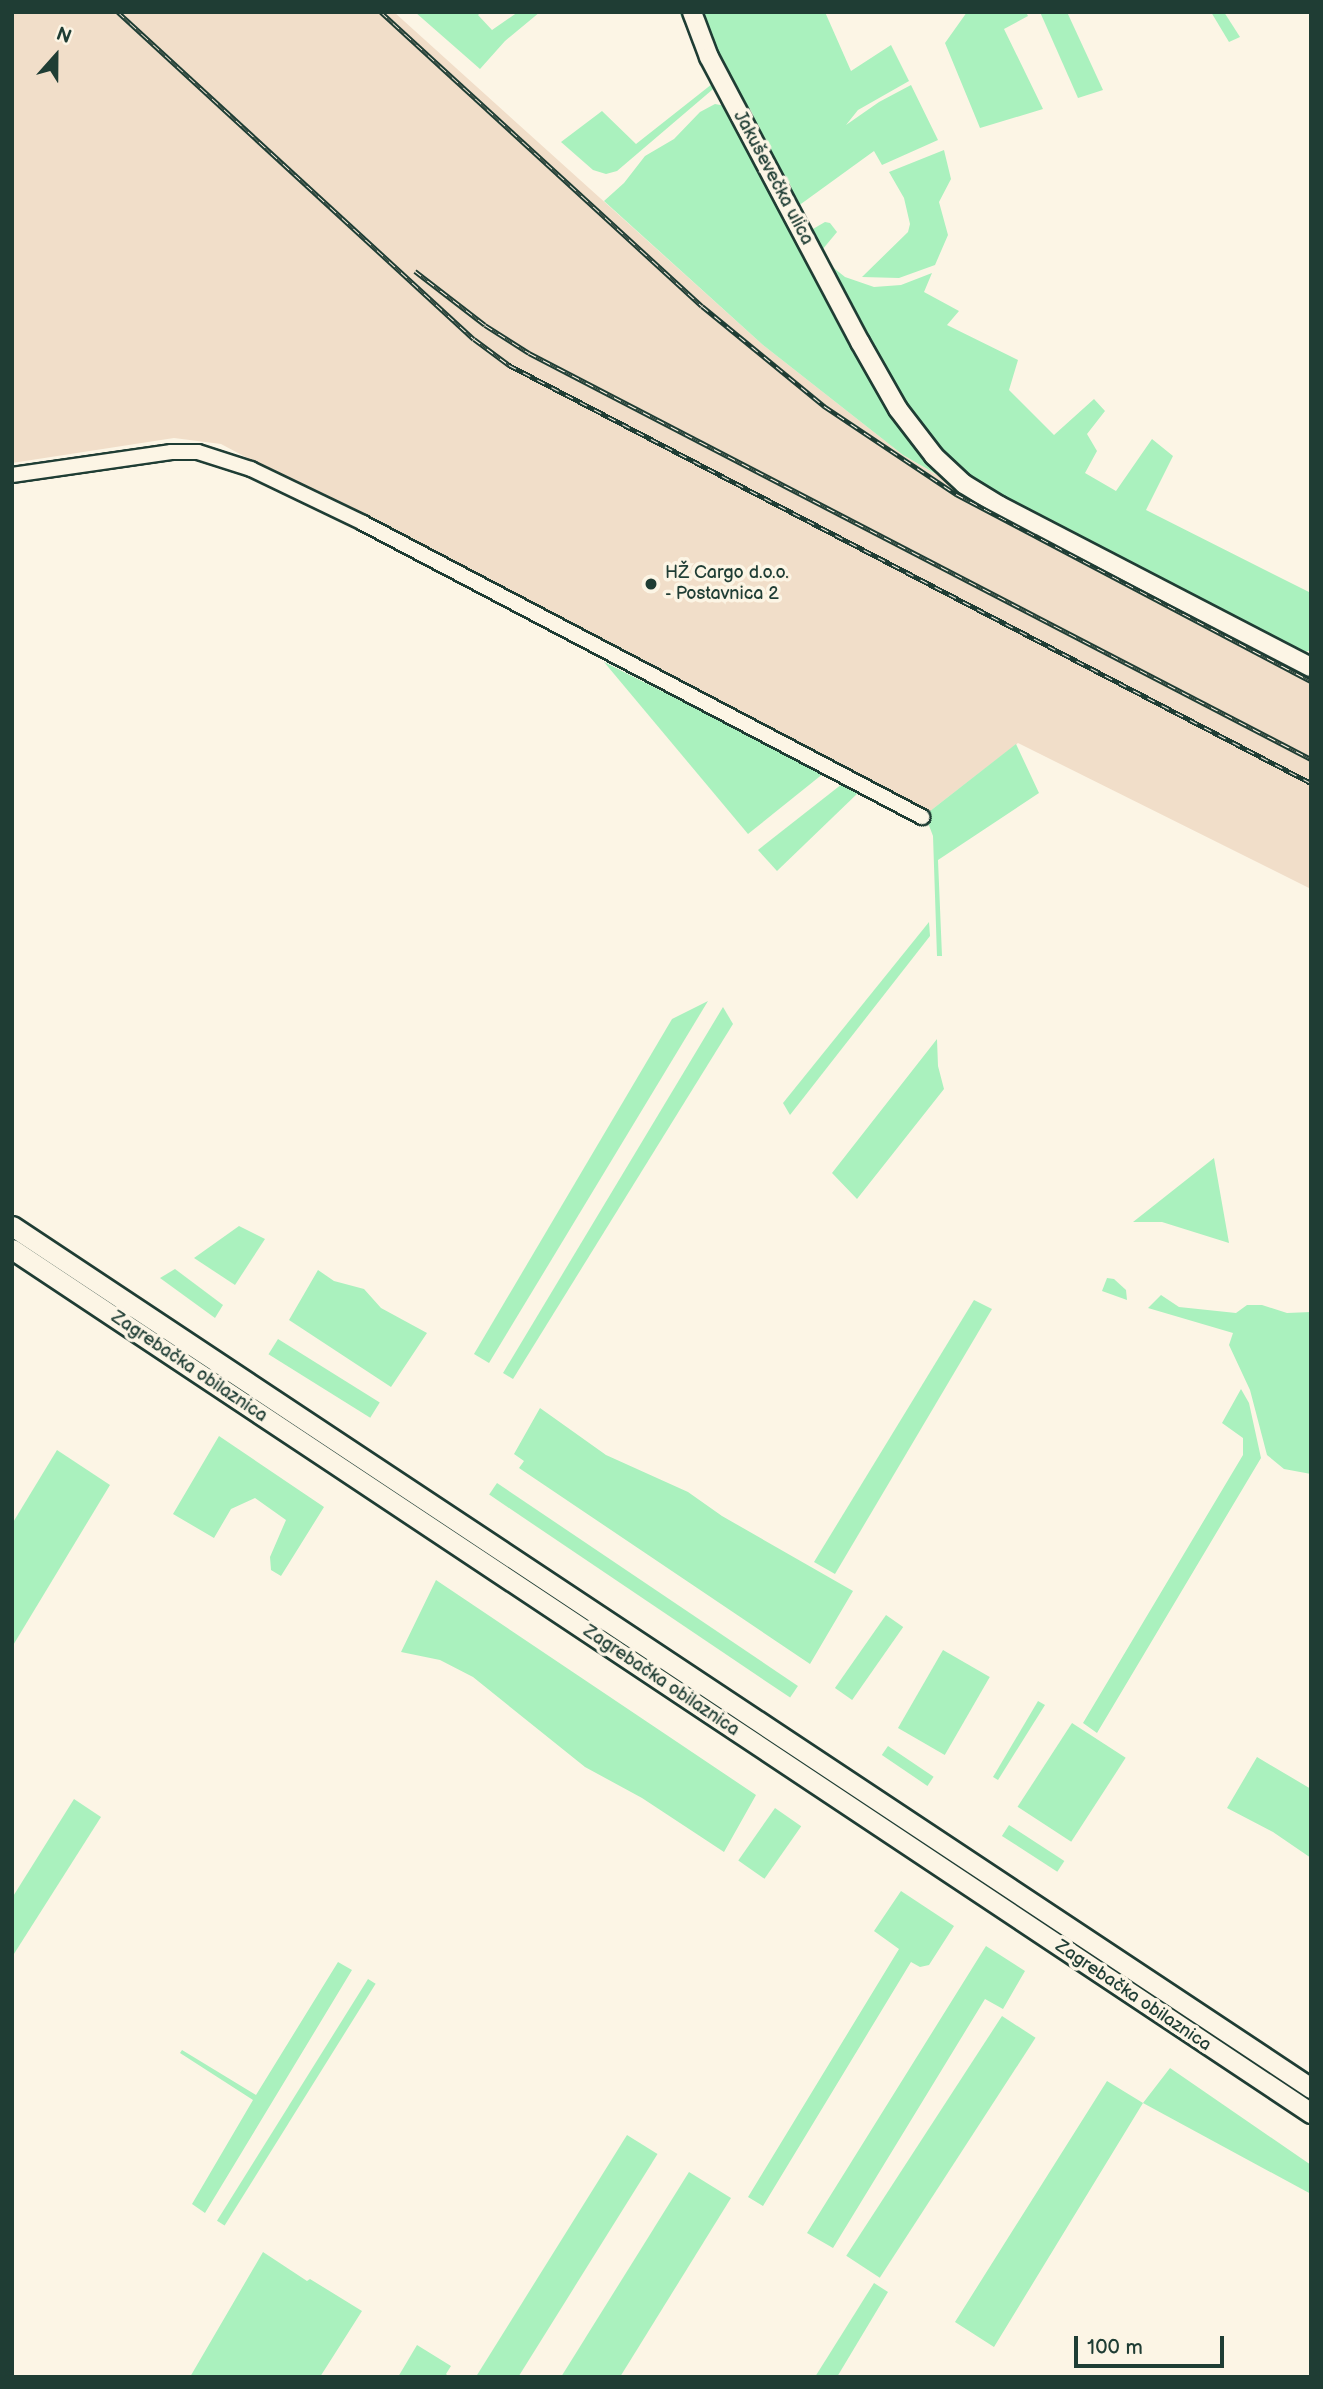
<!DOCTYPE html>
<html>
<head>
<meta charset="utf-8">
<style>
	body { margin:0 }
	#map { position:relative; width:1323px; height:2389px; overflow:hidden; background:#fcf5e5; font-family:"Balsamiq Sans",sans-serif }
	div>[style] { position:absolute }
	.built>* { inset:0; background:#f1dec9 }
	.green>* { inset:0; background:#aaf1be; transform-origin:0 0 }
	.roads { filter:drop-shadow(2px 0 #1f3d34) drop-shadow(-2px 0 #1f3d34) drop-shadow(0 2px #1f3d34) drop-shadow(0 -2px #1f3d34) }
	.minor>* { height:14px; margin:-7px; padding:0 7px; transform-origin:7px; border-radius:7px; background:#fcf5e5 }
	.major>* { height:18px; margin:-9px; padding:0 9px; transform-origin:9px; border-radius:9px; background:#fcf5e5 }
	.highway>* { height:19px; margin:-9.5px; padding:0 9.5px; transform-origin:9.5px; border-radius:9.5px; background:#fcf5e5 }
	.rail>* { height:5px; margin-top:-2.5px; transform-origin:0; background:repeating-linear-gradient(90deg,#fcf5e5 0 8px,#1f3d34 0 16px); box-sizing:border-box; border-block:2px solid #1f3d34 }
	.dots>* { width:19px; height:19px; translate:-50% -50%; box-sizing:border-box; border:4px solid #fcf5e5; border-radius:50% }
	span { translate:-50% -50%; white-space:nowrap; text-align:center; line-height:1.15; -webkit-text-stroke:7px #fcf5e5; paint-order:stroke }
	.street-label { font-size:18px; color:#1f3d34 }
	.poi-label { font-size:18px; color:#1f3d34 }
	.left { translate:0 -50%; text-align:left }
	.frame { position:absolute; inset:0; border:14px solid #1f3d34; pointer-events:none }
	.north { position:absolute; left:21px; top:21px; width:70px; height:70px; -webkit-text-stroke:5px #fcf5e5; paint-order:stroke; rotate:21deg; font-size:19px; font-weight:700; line-height:28px; text-align:center; color:#1f3d34 }
	.north::after { content:''; display:block; margin:auto; width:24px; height:32px; background:#1f3d34; clip-path:polygon(50% 0,100% 100%,50% 72%,0 100%) }
	.scale { position:absolute; left:1074px; top:2336px; width:150px; height:32px; box-sizing:border-box; border:4px solid #1f3d34; border-top:0; padding-left:9px; font-size:21px; line-height:24px; white-space:nowrap; color:#1f3d34; -webkit-text-stroke:5px #fcf5e5; paint-order:stroke }
</style>
</head>
<body>
<div id="map">
	<div class="built">
		<div style="clip-path:polygon(12px 12px,394px 12px,763px 345px,903px 455px,1018px 522px,1311px 671px,1311px 889px,1018px 743px,925px 815px,221px 444px,174px 438px,12px 463px)"></div>
	</div>
	<div class="green">
		<div style="clip-path:polygon(415px 12px,481px 12px,478px 15px,492px 30px,518px 12px,540px 12px,505px 41px,480px 69px)"></div>
		<div style="clip-path:polygon(679px 12px,688px 12px,719px 84px,617px 171px,606px 174px,593px 170px,561px 142px,602px 111px,636px 144px,712px 84px)"></div>
		<div style="clip-path:polygon(697px 12px,825px 12px,851px 71px,891px 45px,909px 81px,858px 110px,846px 125px,879px 102px,911px 85px,938px 140px,882px 165px,874px 151px,794px 209px,729px 86px)"></div>
		<div style="clip-path:polygon(967px 12px,1026px 12px,1028px 16px,1004px 29px,1043px 109px,980px 128px,945px 43px)"></div>
		<div style="clip-path:polygon(1040px 12px,1067px 12px,1103px 90px,1078px 98px)"></div>
		<div style="clip-path:polygon(1211px 12px,1224px 12px,1240px 37px,1229px 42px)"></div>
		<div style="clip-path:polygon(715px 104px,731px 107px,866px 361px,983px 501px,903px 455px,763px 345px,604px 201px,624px 183px,645px 156px,674px 139px,700px 112px)"></div>
		<div style="clip-path:polygon(944px 150px,951px 179px,939px 202px,948px 235px,935px 265px,899px 278px,862px 277px,908px 232px,910px 224px,904px 198px,889px 172px)"></div>
		<div style="clip-path:polygon(825px 222px,830px 223px,837px 232px,822px 250px,806px 233px)"></div>
		<div style="clip-path:polygon(820px 257px,845px 277px,874px 287px,901px 285px,932px 273px,924px 292px,959px 311px,947px 325px,1018px 360px,1009px 390px,1054px 435px,1094px 399px,1105px 411px,1087px 434px,1097px 451px,1085px 473px,1116px 491px,1152px 439px,1173px 456px,1146px 510px,1311px 593px,1311px 650px,1297px 655px,982px 491px,918px 430px)"></div>
		<div style="clip-path:polygon(604px 662px,824px 773px,748px 834px)"></div>
		<div style="clip-path:polygon(1016px 744px,1039px 793px,938px 860px,942px 956px,937px 956px,933px 836px,925px 815px)"></div>
		<div style="clip-path:polygon(842px 784px,859px 792px,777px 871px,758px 850px)"></div>
		<div style="clip-path:polygon(929px 922px,930px 936px,790px 1115px,783px 1103px)"></div>
		<div style="clip-path:polygon(708px 1001px,489px 1363px,474px 1354px,672px 1019px)"></div>
		<div style="clip-path:polygon(723px 1007px,733px 1024px,513px 1379px,503px 1373px)"></div>
		<div style="clip-path:polygon(937px 1039px,938px 1066px,944px 1089px,857px 1199px,832px 1173px)"></div>
		<div style="clip-path:polygon(1214px 1158px,1229px 1243px,1162px 1222px,1133px 1222px)"></div>
		<div style="clip-path:polygon(239px 1226px,265px 1239px,235px 1285px,194px 1258px)"></div>
		<div style="clip-path:polygon(175px 1269px,223px 1305px,215px 1318px,160px 1278px)"></div>
		<div style="clip-path:polygon(318px 1270px,334px 1281px,364px 1289px,381px 1308px,427px 1333px,391px 1387px,289px 1320px)"></div>
		<div style="clip-path:polygon(1107px 1278px,1114px 1279px,1126px 1290px,1127px 1300px,1102px 1291px)"></div>
		<div style="clip-path:polygon(1161px 1295px,1179px 1307px,1236px 1313px,1247px 1305px,1262px 1305px,1287px 1313px,1311px 1312px,1311px 1474px,1284px 1469px,1267px 1455px,1250px 1390px,1229px 1345px,1233px 1333px,1148px 1308px)"></div>
		<div style="clip-path:polygon(974px 1300px,992px 1309px,835px 1574px,814px 1562px)"></div>
		<div style="left:278px;top:1339px;width:120px;height:18px;rotate:32deg"></div>
		<div style="clip-path:polygon(1241px 1389px,1249px 1403px,1261px 1458px,1097px 1733px,1083px 1723px,1243px 1455px,1243px 1438px,1222px 1423px)"></div>
		<div style="clip-path:polygon(540px 1408px,606px 1455px,688px 1492px,722px 1516px,853px 1591px,810px 1664px,519px 1468px,524px 1461px,514px 1454px)"></div>
		<div style="clip-path:polygon(219px 1436px,324px 1507px,281px 1576px,271px 1570px,270px 1557px,286px 1520px,255px 1498px,231px 1509px,214px 1538px,173px 1514px)"></div>
		<div style="clip-path:polygon(57px 1450px,110px 1485px,12px 1647px,12px 1524px)"></div>
		<div style="left:497px;top:1483px;width:363px;height:14px;rotate:34deg"></div>
		<div style="clip-path:polygon(436px 1580px,756px 1795px,724px 1852px,642px 1798px,585px 1767px,473px 1677px,440px 1660px,401px 1652px)"></div>
		<div style="left:886px;top:1615px;width:21px;height:89px;rotate:35deg"></div>
		<div style="left:943px;top:1650px;width:54px;height:90px;rotate:30deg"></div>
		<div style="clip-path:polygon(1038px 1701px,1045px 1705px,998px 1780px,993px 1777px)"></div>
		<div style="left:1072px;top:1723px;width:64px;height:100px;rotate:33deg"></div>
		<div style="left:888px;top:1746px;width:55px;height:11px;rotate:34deg"></div>
		<div style="clip-path:polygon(1257px 1757px,1311px 1789px,1311px 1858px,1273px 1832px,1227px 1808px)"></div>
		<div style="clip-path:polygon(74px 1799px,101px 1817px,12px 1957px,12px 1898px)"></div>
		<div style="left:775px;top:1808px;width:32px;height:64px;rotate:35deg"></div>
		<div style="left:1009px;top:1825px;width:66px;height:13px;rotate:33deg"></div>
		<div style="clip-path:polygon(901px 1891px,954px 1926px,929px 1965px,920px 1967px,911px 1962px,763px 2206px,748px 2197px,899px 1949px,874px 1931px)"></div>
		<div style="clip-path:polygon(986px 1946px,1025px 1971px,1003px 2009px,985px 1999px,833px 2248px,807px 2233px)"></div>
		<div style="clip-path:polygon(338px 1962px,352px 1970px,205px 2213px,192px 2204px,253px 2100px,180px 2053px,182px 2050px,256px 2095px)"></div>
		<div style="left:368px;top:1979px;width:9px;height:285px;rotate:32deg"></div>
		<div style="left:1002px;top:2016px;width:40px;height:286px;rotate:33deg"></div>
		<div style="clip-path:polygon(1170px 2068px,1311px 2165px,1311px 2194px,1143px 2103px,994px 2347px,955px 2322px,1107px 2081px,1143px 2103px)"></div>
		<div style="left:627px;top:2135px;width:36px;height:285px;rotate:32deg"></div>
		<div style="clip-path:polygon(689px 2172px,731px 2198px,620px 2377px,561px 2377px)"></div>
		<div style="clip-path:polygon(263px 2252px,307px 2281px,310px 2279px,362px 2311px,320px 2377px,190px 2377px)"></div>
		<div style="clip-path:polygon(874px 2283px,888px 2292px,837px 2377px,815px 2377px)"></div>
		<div style="clip-path:polygon(417px 2345px,451px 2366px,446px 2374px,449px 2377px,398px 2377px)"></div>
	</div>
	<div class="roads">
		<div class="minor">
			<div style="left:12px;top:475px;width:161px;rotate:-8.2deg"></div>
			<div style="left:171px;top:452px;width:27px"></div>
			<div style="left:198px;top:452px;width:56px;rotate:17.8deg"></div>
			<div style="left:251px;top:469px;width:124px;rotate:25.7deg"></div>
			<div style="left:363px;top:523px;width:632px;rotate:27.74deg"></div>
		</div>
		<div class="major">
			<div style="left:692px;top:12px;width:48px;rotate:69.3deg"></div>
			<div style="left:709px;top:57px;width:323px;rotate:62.1deg"></div>
			<div style="left:860px;top:342px;width:77px;rotate:60.4deg"></div>
			<div style="left:898px;top:409px;width:59px;rotate:52.5deg"></div>
			<div style="left:934px;top:456px;width:41px;rotate:43deg"></div>
			<div style="left:964px;top:484px;width:42px;rotate:31.4deg"></div>
			<div style="left:1000px;top:506px;width:350px;rotate:27.4deg"></div>
		</div>
		<div class="highway">
			<div style="left:12px;top:1226px;width:1559px;rotate:33.57deg"></div>
			<div style="left:12px;top:1249px;width:1560px;rotate:33.63deg"></div>
		</div>
	</div>
	<div class="rail">
		<div style="left:118px;top:12px;width:483px;rotate:42.6deg"></div>
		<div style="left:474px;top:339px;width:44px;rotate:36.6deg"></div>
		<div style="left:509px;top:365px;width:904px;rotate:27.53deg"></div>
		<div style="left:381px;top:12px;width:435px;rotate:42.5deg"></div>
		<div style="left:702px;top:306px;width:158px;rotate:39.3deg"></div>
		<div style="left:824px;top:406px;width:159px;rotate:33.7deg"></div>
		<div style="left:956px;top:494px;width:401px;rotate:27.8deg"></div>
		<div style="left:415px;top:271px;width:88px;rotate:37.6deg"></div>
		<div style="left:485px;top:325px;width:52px;rotate:32.5deg"></div>
		<div style="left:529px;top:353px;width:881px;rotate:27.44deg"></div>
	</div>
	<div class="dots">
		<div style="left:651px;top:584px;background:#1f3d34"></div>
	</div>
	<div class="street-label">
		<span style="left:773px;top:178px;rotate:62deg">Jakuševečka ulica</span>
		<span style="left:189px;top:1367px;rotate:34deg">Zagrebačka obilaznica</span>
		<span style="left:661px;top:1681px;rotate:34deg">Zagrebačka obilaznica</span>
		<span style="left:1133px;top:1996px;rotate:34deg">Zagrebačka obilaznica</span>
	</div>
	<div class="poi-label">
		<span class="left" style="left:665px;top:584px">HŽ Cargo d.o.o.<br>- Postavnica 2</span>
	</div>
	<div class="frame"></div>
	<div class="north">N</div>
	<div class="scale">100 m</div>
</div>
</body>
</html>
